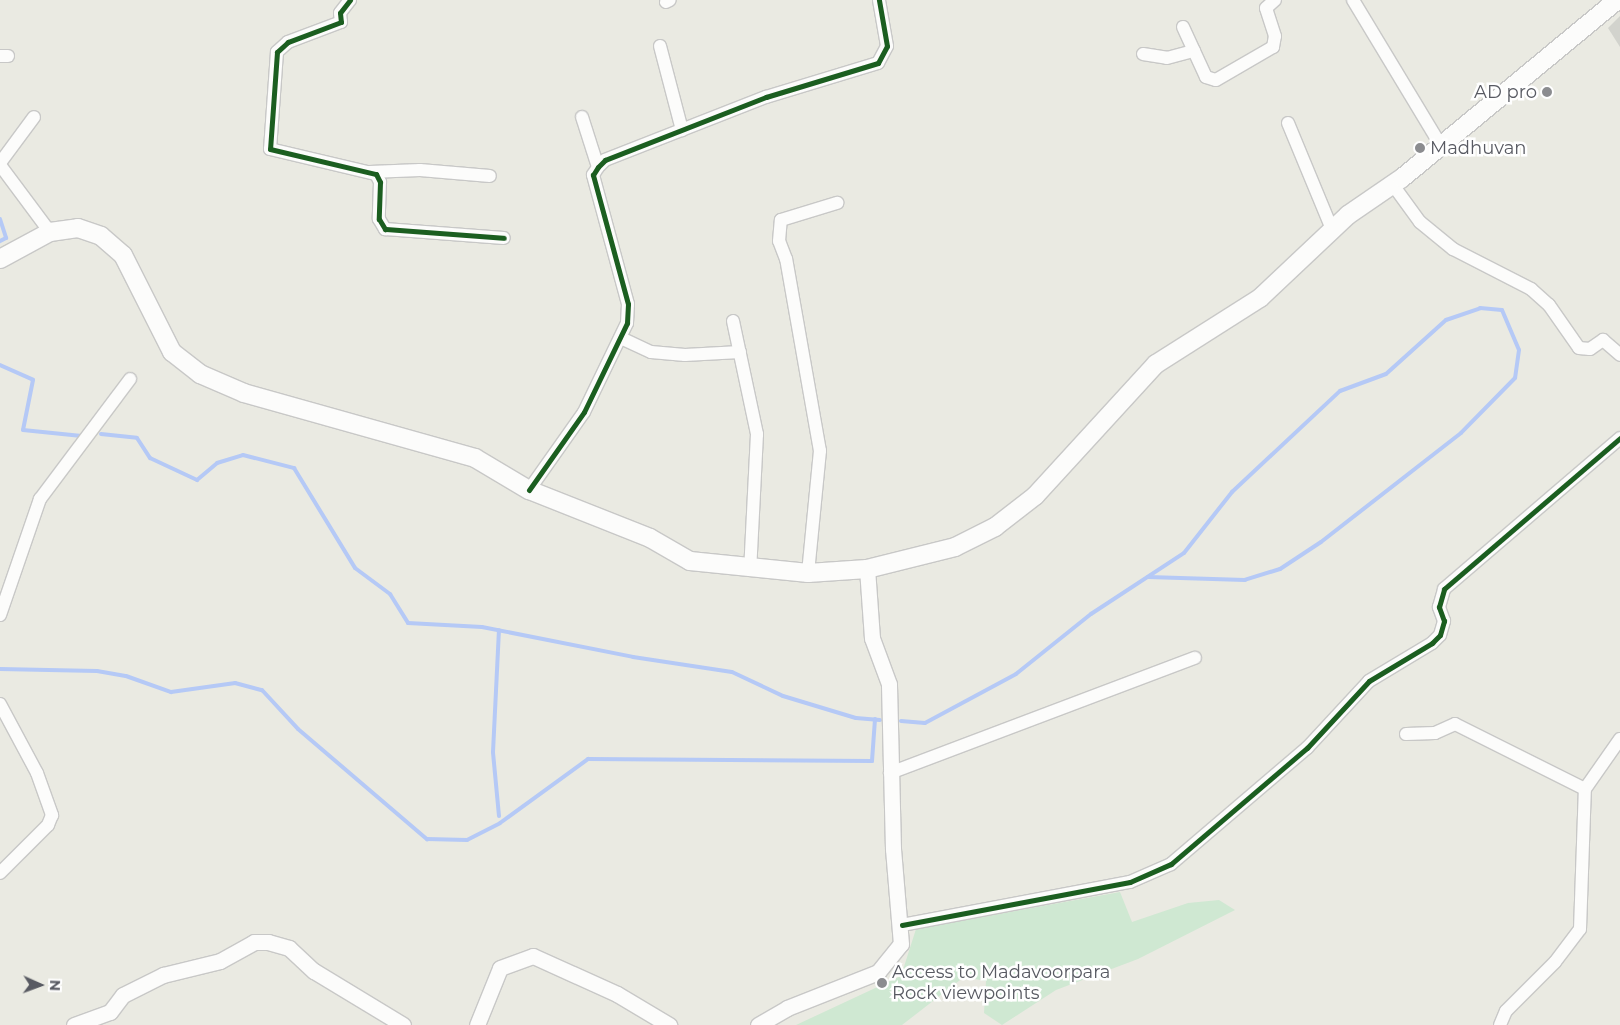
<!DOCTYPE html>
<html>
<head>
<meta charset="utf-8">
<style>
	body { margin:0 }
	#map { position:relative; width:1620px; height:1025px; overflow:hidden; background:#eaeae2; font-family:Montserrat,sans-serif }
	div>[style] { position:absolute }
	.green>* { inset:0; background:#cfe8d2 }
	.stream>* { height:4px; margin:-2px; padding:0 2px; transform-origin:2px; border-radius:2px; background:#b5c9f6 }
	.building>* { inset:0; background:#d2d3cd }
	.roads { filter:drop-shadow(1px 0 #c8c8c7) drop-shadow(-1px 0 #c8c8c7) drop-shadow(0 1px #c8c8c7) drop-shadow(0 -1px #c8c8c7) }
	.minor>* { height:12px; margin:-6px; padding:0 6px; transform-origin:6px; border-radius:6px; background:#fcfcfb }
	.tertiary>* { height:15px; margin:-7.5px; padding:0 7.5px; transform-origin:7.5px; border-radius:7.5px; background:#fcfcfb }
	.secondary>* { height:18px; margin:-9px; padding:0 9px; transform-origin:9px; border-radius:9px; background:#fcfcfb }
	.cycleway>* { height:5px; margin:-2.5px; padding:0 2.5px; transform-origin:2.5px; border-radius:2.5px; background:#1b5e20 }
	.dots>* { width:14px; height:14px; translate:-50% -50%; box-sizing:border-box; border:2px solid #fff; border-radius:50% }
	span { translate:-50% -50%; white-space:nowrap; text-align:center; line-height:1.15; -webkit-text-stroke:5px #fff; paint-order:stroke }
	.poi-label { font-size:18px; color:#585a62 }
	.right { translate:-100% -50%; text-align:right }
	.left { translate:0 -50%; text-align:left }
	.north { position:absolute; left:15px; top:960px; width:50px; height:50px; -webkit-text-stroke:4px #fff; paint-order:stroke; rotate:92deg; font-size:14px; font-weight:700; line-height:20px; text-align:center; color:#585a62 }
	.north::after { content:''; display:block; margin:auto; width:18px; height:22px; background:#585a62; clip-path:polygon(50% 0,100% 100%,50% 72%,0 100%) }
</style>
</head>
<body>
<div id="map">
	<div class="green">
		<div style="clip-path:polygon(1120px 892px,1132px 922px,1188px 903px,1219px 900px,1235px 910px,1138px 959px,1056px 990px,1002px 1025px,984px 1013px,986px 981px,964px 977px,902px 1025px,796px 1025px,901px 976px,916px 929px)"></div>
	</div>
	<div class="stream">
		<div style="left:0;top:219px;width:20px;rotate:72deg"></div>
		<div style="left:6px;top:238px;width:7px;rotate:153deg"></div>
		<div style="left:0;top:365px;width:36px;rotate:24deg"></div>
		<div style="left:33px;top:380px;width:51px;rotate:101.3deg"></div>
		<div style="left:23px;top:430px;width:59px;rotate:5.8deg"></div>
		<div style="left:101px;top:434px;width:36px;rotate:6deg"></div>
		<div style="left:137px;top:438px;width:24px;rotate:57deg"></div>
		<div style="left:150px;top:458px;width:52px;rotate:25.1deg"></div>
		<div style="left:197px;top:480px;width:26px;rotate:-40deg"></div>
		<div style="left:217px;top:463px;width:27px;rotate:-17deg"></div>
		<div style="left:243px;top:455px;width:53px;rotate:14.3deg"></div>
		<div style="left:294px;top:468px;width:117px;rotate:58.6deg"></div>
		<div style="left:355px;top:568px;width:44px;rotate:36.6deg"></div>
		<div style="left:390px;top:594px;width:34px;rotate:58deg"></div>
		<div style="left:408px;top:623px;width:74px;rotate:3.1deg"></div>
		<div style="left:482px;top:627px;width:154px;rotate:11.2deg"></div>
		<div style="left:633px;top:657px;width:100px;rotate:8.6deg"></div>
		<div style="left:732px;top:672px;width:56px;rotate:25.2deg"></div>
		<div style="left:783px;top:696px;width:76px;rotate:16.8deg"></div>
		<div style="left:856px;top:718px;width:24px;rotate:5deg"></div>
		<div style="left:0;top:669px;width:97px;rotate:1.2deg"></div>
		<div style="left:97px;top:671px;width:29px;rotate:10deg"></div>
		<div style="left:126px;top:676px;width:48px;rotate:19.6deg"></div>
		<div style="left:171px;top:692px;width:65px;rotate:-8deg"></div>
		<div style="left:235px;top:683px;width:28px;rotate:15deg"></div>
		<div style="left:262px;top:690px;width:53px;rotate:47.3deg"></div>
		<div style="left:298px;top:729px;width:170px;rotate:40.5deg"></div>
		<div style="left:427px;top:839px;width:40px;rotate:1.4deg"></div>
		<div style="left:467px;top:840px;width:37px;rotate:-27deg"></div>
		<div style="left:500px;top:823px;width:109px;rotate:-36deg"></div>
		<div style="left:588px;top:759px;width:284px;rotate:0.4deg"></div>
		<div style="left:872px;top:761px;width:42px;rotate:-85.9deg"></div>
		<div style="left:901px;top:721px;width:24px;rotate:5deg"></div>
		<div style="left:925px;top:723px;width:103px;rotate:-28.3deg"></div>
		<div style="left:1016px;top:674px;width:96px;rotate:-38.7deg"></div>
		<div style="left:1091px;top:614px;width:111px;rotate:-33.3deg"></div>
		<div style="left:1184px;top:553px;width:78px;rotate:-51.8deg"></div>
		<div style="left:1232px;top:492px;width:148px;rotate:-43.1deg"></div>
		<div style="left:1340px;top:391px;width:49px;rotate:-20.3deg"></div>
		<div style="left:1386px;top:374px;width:81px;rotate:-42deg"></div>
		<div style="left:1446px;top:320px;width:36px;rotate:-19deg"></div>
		<div style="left:1480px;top:308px;width:22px;rotate:5deg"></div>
		<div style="left:1502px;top:310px;width:43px;rotate:67deg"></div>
		<div style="left:1519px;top:350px;width:28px;rotate:98deg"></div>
		<div style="left:1515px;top:378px;width:77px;rotate:134.5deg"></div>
		<div style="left:1461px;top:433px;width:177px;rotate:142.1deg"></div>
		<div style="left:1321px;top:542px;width:49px;rotate:146.6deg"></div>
		<div style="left:1280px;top:569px;width:37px;rotate:163deg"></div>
		<div style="left:1245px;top:580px;width:97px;rotate:-178.2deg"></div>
		<div style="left:499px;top:816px;width:64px;rotate:-95.4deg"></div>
		<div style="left:493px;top:752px;width:122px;rotate:-87.2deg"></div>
	</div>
	<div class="building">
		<div style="clip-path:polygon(1620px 16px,1620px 47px,1608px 28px)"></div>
	</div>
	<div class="roads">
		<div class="minor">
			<div style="left:350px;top:0;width:16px;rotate:128deg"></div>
			<div style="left:340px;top:13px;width:9px;rotate:84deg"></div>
			<div style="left:341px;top:22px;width:57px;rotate:159.3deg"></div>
			<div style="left:288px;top:42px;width:15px;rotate:138deg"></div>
			<div style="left:277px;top:52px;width:97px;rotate:94.1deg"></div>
			<div style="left:270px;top:149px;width:109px;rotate:13.3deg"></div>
			<div style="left:376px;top:174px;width:9px;rotate:63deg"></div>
			<div style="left:380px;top:182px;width:37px;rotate:92deg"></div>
			<div style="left:379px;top:219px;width:12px;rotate:59deg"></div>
			<div style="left:385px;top:229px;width:119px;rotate:4.3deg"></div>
			<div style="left:1353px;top:0;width:170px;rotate:58.9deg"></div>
			<div style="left:666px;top:2px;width:4px;rotate:-27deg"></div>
			<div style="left:1183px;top:27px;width:55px;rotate:65.3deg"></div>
			<div style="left:1206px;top:77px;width:10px;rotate:17deg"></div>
			<div style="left:1216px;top:80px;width:66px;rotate:-30.1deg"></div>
			<div style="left:1273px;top:47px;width:11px;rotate:-80deg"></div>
			<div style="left:1275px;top:36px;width:29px;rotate:-108deg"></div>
			<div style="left:1266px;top:8px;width:12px;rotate:-42deg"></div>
			<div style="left:660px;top:46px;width:87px;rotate:75.3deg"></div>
			<div style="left:1143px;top:54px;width:24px;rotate:9deg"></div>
			<div style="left:1167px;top:58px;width:28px;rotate:-15deg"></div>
			<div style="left:0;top:56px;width:8px"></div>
			<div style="left:582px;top:117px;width:52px;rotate:72.3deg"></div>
			<div style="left:1288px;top:123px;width:115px;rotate:67.5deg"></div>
			<div style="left:0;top:163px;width:57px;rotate:-53.5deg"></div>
			<div style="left:0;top:165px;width:84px;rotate:53.3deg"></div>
			<div style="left:370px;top:172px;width:50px;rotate:-2.3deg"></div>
			<div style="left:420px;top:170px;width:70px;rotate:4.9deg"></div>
			<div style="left:1393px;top:185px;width:46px;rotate:53.9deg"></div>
			<div style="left:1420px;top:222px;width:43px;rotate:39.3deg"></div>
			<div style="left:1453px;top:249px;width:88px;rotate:27.1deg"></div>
			<div style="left:1531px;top:289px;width:24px;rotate:42deg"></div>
			<div style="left:1549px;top:305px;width:52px;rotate:55.1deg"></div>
			<div style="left:1579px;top:348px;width:11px;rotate:5deg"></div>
			<div style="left:1590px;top:349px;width:16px;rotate:-35deg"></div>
			<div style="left:1603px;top:340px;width:23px;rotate:41deg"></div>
			<div style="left:733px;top:321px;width:116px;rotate:78deg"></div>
			<div style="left:757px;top:434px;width:136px;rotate:92.9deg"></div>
			<div style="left:623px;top:339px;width:31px;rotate:25deg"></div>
			<div style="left:651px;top:352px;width:34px;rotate:5deg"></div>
			<div style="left:685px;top:355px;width:55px;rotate:-3.1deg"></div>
			<div style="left:529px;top:490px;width:95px;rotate:-54.8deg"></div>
			<div style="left:584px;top:412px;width:99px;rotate:-64.2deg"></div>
			<div style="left:627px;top:323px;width:19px;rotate:-87deg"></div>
			<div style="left:628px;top:304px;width:134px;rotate:-105.2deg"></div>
			<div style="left:593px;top:175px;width:9px;rotate:-58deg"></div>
			<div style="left:598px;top:167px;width:10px;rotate:-45deg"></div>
			<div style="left:605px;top:160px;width:173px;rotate:-21.4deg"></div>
			<div style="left:766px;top:97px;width:117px;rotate:-16.9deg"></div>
			<div style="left:878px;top:63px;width:19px;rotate:-62deg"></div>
			<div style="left:887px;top:46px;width:47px;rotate:-99.9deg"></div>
			<div style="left:808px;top:573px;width:123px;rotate:-84.4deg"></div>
			<div style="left:820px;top:451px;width:195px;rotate:-100deg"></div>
			<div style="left:786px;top:259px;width:19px;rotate:-111deg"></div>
			<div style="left:779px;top:241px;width:21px;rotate:-85deg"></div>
			<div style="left:781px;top:220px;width:59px;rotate:-16.9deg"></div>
			<div style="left:0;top:615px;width:123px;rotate:-71deg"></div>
			<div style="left:40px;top:499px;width:150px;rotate:-53.1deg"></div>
			<div style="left:0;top:704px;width:78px;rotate:61.8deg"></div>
			<div style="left:37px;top:773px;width:45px;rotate:70.3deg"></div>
			<div style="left:52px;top:815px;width:11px;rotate:112deg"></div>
			<div style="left:48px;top:825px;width:68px;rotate:135deg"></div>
			<div style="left:1406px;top:734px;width:29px;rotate:-2deg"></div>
			<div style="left:1435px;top:733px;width:22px;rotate:-24deg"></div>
			<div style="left:1455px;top:724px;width:145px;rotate:26.6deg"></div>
			<div style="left:890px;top:773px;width:326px;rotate:-20.7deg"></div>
			<div style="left:902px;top:925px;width:232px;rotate:-10.7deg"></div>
			<div style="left:1130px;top:882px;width:45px;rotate:-23.7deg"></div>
			<div style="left:1171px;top:864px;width:179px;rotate:-40.5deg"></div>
			<div style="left:1307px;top:748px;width:91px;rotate:-47.2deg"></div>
			<div style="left:1369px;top:681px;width:74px;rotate:-31.1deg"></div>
			<div style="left:1432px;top:643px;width:11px;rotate:-45deg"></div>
			<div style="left:1440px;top:635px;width:15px;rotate:-74deg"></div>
			<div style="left:1444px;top:621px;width:15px;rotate:-110deg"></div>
			<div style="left:1439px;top:607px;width:19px;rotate:-74deg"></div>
			<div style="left:1444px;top:589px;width:232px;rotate:-40.6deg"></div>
			<div style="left:1500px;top:1025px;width:15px;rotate:-67deg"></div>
			<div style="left:1506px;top:1011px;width:69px;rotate:-45deg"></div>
			<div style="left:1555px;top:962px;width:41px;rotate:-52.9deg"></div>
			<div style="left:1580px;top:929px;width:140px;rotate:-88deg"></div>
			<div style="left:1585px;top:789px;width:61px;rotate:-55deg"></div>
		</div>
		<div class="tertiary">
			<div style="left:74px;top:1025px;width:38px;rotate:-20deg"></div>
			<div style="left:110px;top:1012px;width:21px;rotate:-53deg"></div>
			<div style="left:123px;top:995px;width:45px;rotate:-26.6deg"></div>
			<div style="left:163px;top:975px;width:59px;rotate:-13.8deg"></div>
			<div style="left:220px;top:961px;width:39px;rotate:-29deg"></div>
			<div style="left:254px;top:942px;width:14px"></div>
			<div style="left:268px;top:942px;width:22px;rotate:16deg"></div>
			<div style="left:289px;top:948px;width:34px;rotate:43deg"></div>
			<div style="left:314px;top:971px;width:104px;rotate:31.2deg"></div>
			<div style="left:477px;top:1025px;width:61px;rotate:-68deg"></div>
			<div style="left:500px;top:968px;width:35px;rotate:-20deg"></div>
			<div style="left:533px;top:956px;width:92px;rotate:24.3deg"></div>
			<div style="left:617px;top:994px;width:61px;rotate:30.8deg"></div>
			<div style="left:758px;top:1025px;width:34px;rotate:-30deg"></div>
			<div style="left:787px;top:1008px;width:98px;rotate:-21.6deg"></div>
			<div style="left:878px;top:972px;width:36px;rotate:-51deg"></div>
			<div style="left:901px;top:944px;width:95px;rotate:-94.8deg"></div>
			<div style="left:893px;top:849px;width:165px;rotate:-91.4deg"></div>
			<div style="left:889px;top:684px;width:49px;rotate:-110.3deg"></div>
			<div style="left:872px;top:638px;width:69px;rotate:-94.1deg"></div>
		</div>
		<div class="secondary">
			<div style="left:0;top:259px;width:57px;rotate:-28.4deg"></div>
			<div style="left:50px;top:232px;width:28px;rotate:-8deg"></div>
			<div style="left:78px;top:228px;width:24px;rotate:19deg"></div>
			<div style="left:101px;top:236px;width:29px;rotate:41deg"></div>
			<div style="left:123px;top:255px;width:109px;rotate:63.2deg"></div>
			<div style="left:172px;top:352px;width:36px;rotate:38deg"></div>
			<div style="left:200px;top:374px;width:48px;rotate:23.4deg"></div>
			<div style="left:244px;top:393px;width:240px;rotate:15.7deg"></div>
			<div style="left:475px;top:458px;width:63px;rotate:30.7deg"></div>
			<div style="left:529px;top:490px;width:130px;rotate:21.6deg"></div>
			<div style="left:650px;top:538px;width:46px;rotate:29.9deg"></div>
			<div style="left:690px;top:561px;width:119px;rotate:5.8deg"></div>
			<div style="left:808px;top:573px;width:59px;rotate:-3.9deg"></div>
			<div style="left:867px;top:569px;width:91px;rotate:-14deg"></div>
			<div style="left:955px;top:547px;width:45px;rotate:-26.6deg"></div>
			<div style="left:995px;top:527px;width:51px;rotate:-37.8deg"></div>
			<div style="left:1035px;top:496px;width:179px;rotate:-47.5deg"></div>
			<div style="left:1156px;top:364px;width:123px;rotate:-32.4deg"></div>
			<div style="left:1260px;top:298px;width:121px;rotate:-43.3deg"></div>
			<div style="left:1348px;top:215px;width:65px;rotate:-34.4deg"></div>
			<div style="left:1402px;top:178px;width:279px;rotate:-39.6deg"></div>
		</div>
	</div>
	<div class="cycleway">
		<div style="left:350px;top:0;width:16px;rotate:128deg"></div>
		<div style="left:340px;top:13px;width:9px;rotate:84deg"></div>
		<div style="left:341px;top:22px;width:57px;rotate:159.3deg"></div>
		<div style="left:288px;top:42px;width:15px;rotate:138deg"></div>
		<div style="left:277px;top:52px;width:97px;rotate:94.1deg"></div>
		<div style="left:270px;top:149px;width:109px;rotate:13.3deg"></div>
		<div style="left:376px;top:174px;width:9px;rotate:63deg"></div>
		<div style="left:380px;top:182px;width:37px;rotate:92deg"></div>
		<div style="left:379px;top:219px;width:12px;rotate:59deg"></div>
		<div style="left:385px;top:229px;width:119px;rotate:4.3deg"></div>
		<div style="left:529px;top:490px;width:95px;rotate:-54.8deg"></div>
		<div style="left:584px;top:412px;width:99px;rotate:-64.2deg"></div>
		<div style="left:627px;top:323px;width:19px;rotate:-87deg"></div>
		<div style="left:628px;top:304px;width:134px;rotate:-105.2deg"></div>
		<div style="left:593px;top:175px;width:9px;rotate:-58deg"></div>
		<div style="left:598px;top:167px;width:10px;rotate:-45deg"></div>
		<div style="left:605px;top:160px;width:173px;rotate:-21.4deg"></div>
		<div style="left:766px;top:97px;width:117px;rotate:-16.9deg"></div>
		<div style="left:878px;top:63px;width:19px;rotate:-62deg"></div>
		<div style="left:887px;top:46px;width:47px;rotate:-99.9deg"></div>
		<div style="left:902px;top:925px;width:232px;rotate:-10.7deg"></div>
		<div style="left:1130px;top:882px;width:45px;rotate:-23.7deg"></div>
		<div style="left:1171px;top:864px;width:179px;rotate:-40.5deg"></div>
		<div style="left:1307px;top:748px;width:91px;rotate:-47.2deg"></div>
		<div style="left:1369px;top:681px;width:74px;rotate:-31.1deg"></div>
		<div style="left:1432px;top:643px;width:11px;rotate:-45deg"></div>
		<div style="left:1440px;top:635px;width:15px;rotate:-74deg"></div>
		<div style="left:1444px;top:621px;width:15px;rotate:-110deg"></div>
		<div style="left:1439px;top:607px;width:19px;rotate:-74deg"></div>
		<div style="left:1444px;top:589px;width:232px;rotate:-40.6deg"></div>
	</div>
	<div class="dots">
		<div style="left:1547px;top:92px;background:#8b8c8f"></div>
		<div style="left:1420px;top:148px;background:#8b8c8f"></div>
		<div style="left:882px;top:983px;background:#8b8c8f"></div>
	</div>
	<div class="poi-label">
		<span class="right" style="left:1537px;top:92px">AD pro</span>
		<span class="left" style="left:1430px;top:148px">Madhuvan</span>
		<span class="left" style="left:892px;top:983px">Access to Madavoorpara<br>Rock viewpoints</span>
	</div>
	<div class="north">N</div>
</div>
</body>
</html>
